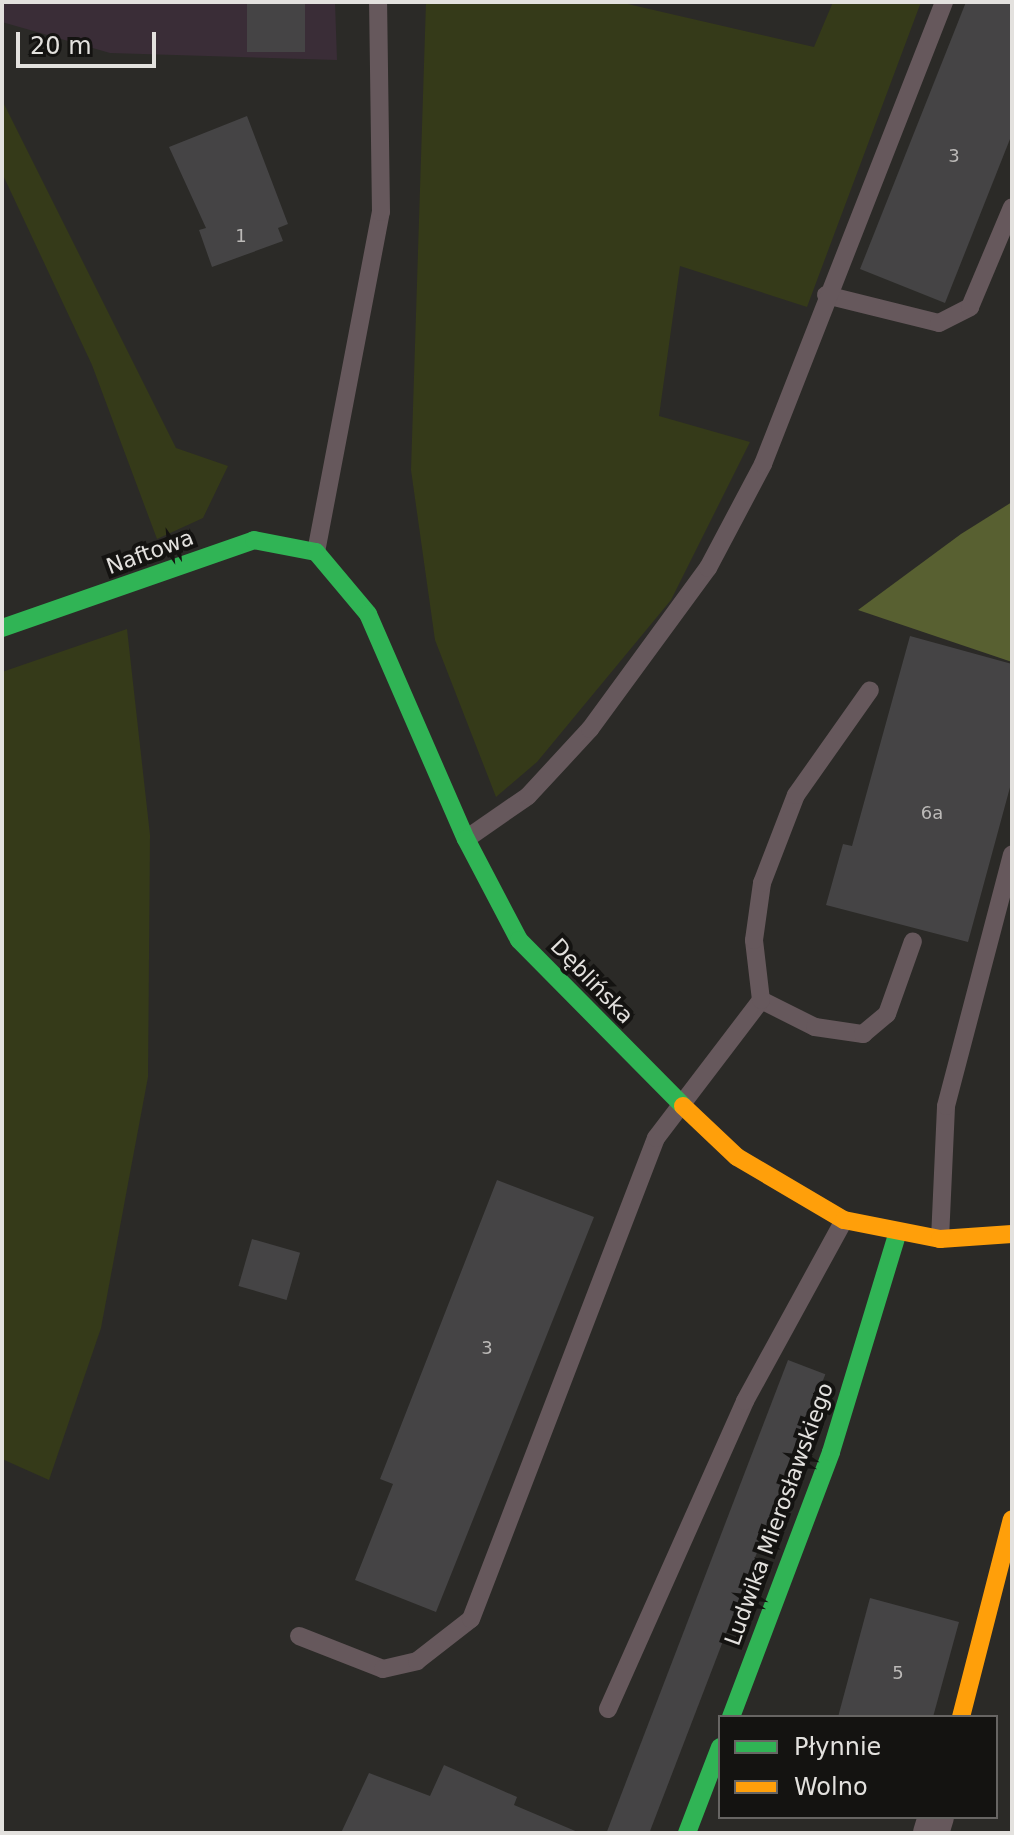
<!DOCTYPE html>
<html>
<head>
<meta charset="utf-8">
<style>
	body { margin:0 }
	#map { position:relative; width:1014px; height:1835px; overflow:hidden; background:#2b2a27; font-family:"DejaVu Sans",sans-serif }
	div>[style] { position:absolute }
	.commercial>* { inset:0; background:#3a2d37 }
	.green>* { inset:0; background:#353a19 }
	.forest>* { inset:0; background:#586031 }
	.building>* { inset:0; background:#454445; transform-origin:0 0 }
	.lane>* { height:18px; margin:-9px; padding:0 9px; transform-origin:9px; border-radius:9px; background:#66585c }
	.street>* { height:36px; margin:-18px; padding:0 18px; transform-origin:18px; border-radius:18px; background:#66585c }
	.fast>* { height:18px; margin:-9px; padding:0 9px; transform-origin:9px; border-radius:9px; background:#30b455 }
	.slow>* { height:18px; margin:-9px; padding:0 9px; transform-origin:9px; border-radius:9px; background:#ff9f0a }
	span { translate:-50% -50%; white-space:nowrap; text-align:center; line-height:1.15; -webkit-text-stroke:8px #141311; paint-order:stroke }
	.number-label { font-size:18px; color:#bcbab8 }
	.number-label span { -webkit-text-stroke-width:0 }
	.street-label { font-size:22px; color:#e3e1de }
	.frame { position:absolute; inset:0; border:4px solid #e3e1de; pointer-events:none }
	.legend { position:absolute; left:718px; top:1715px; width:280px; height:104px; box-sizing:border-box; background:#141311; border:2px solid #676563; margin:0; padding:10px 14px; list-style:none; font-size:24px; color:#e3e1de }
	.legend li { display:flex; align-items:center; gap:16px; height:40px }
	.legend b { width:40px; border:2px solid #676563 }
	.scale { position:absolute; left:16px; top:32px; width:140px; height:36px; box-sizing:border-box; border:4px solid #e3e1de; border-top:0; padding-left:10px; font-size:24px; line-height:28px; white-space:nowrap; color:#e3e1de; -webkit-text-stroke:6px #141311; paint-order:stroke }
</style>
</head>
<body>
<div id="map">
	<div class="commercial">
		<div style="clip-path:polygon(2px 2px,335px 2px,337px 60px,110px 53px,2px 22px)"></div>
	</div>
	<div class="green">
		<div style="clip-path:polygon(426px 2px,619px 2px,814px 47px,833px 2px,921px 2px,807px 307px,680px 266px,659px 416px,750px 442px,671px 600px,537px 762px,496px 797px,435px 640px,411px 470px)"></div>
		<div style="clip-path:polygon(2px 100px,176px 448px,228px 466px,203px 518px,157px 539px,92px 365px,2px 173px)"></div>
		<div style="clip-path:polygon(127px 629px,150px 835px,148px 1077px,101px 1328px,49px 1480px,2px 1459px,2px 672px)"></div>
	</div>
	<div class="forest">
		<div style="clip-path:polygon(1012px 502px,1012px 662px,858px 610px,961px 534px)"></div>
	</div>
	<div class="building">
		<div style="left:247px;top:2px;width:58px;height:50px"></div>
		<div style="clip-path:polygon(966px 2px,1012px 2px,1012px 134px,945px 303px,860px 269px)"></div>
		<div style="clip-path:polygon(247px 116px,288px 224px,278px 228px,283px 241px,212px 267px,199px 230px,206px 228px,169px 147px)"></div>
		<div style="clip-path:polygon(910px 636px,1012px 664px,1012px 780px,968px 942px,826px 905px,843px 844px,852px 846px)"></div>
		<div style="clip-path:polygon(497px 1180px,594px 1217px,436px 1612px,355px 1580px,393px 1484px,380px 1479px)"></div>
		<div style="left:252px;top:1239px;width:50px;height:49px;rotate:16deg"></div>
		<div style="left:788px;top:1360px;width:40px;height:509px;rotate:21deg"></div>
		<div style="clip-path:polygon(870px 1598px,959px 1622px,933px 1717px,838px 1717px)"></div>
		<div style="clip-path:polygon(444px 1765px,517px 1797px,514px 1805px,580px 1833px,341px 1833px,369px 1773px,430px 1796px)"></div>
	</div>
	<div class="lane">
		<div style="left:826px;top:295px;width:116px;rotate:13.9deg"></div>
		<div style="left:939px;top:323px;width:35px;rotate:-27deg"></div>
		<div style="left:970px;top:307px;width:108px;rotate:-67.2deg"></div>
		<div style="left:316px;top:552px;width:346px;rotate:-79.2deg"></div>
		<div style="left:381px;top:212px;width:210px;rotate:-90.8deg"></div>
		<div style="left:466px;top:839px;width:75px;rotate:-34.7deg"></div>
		<div style="left:528px;top:796px;width:91px;rotate:-47.2deg"></div>
		<div style="left:590px;top:729px;width:200px;rotate:-53.8deg"></div>
		<div style="left:708px;top:568px;width:118px;rotate:-62.1deg"></div>
		<div style="left:763px;top:464px;width:496px;rotate:-68.6deg"></div>
		<div style="left:761px;top:1000px;width:60px;rotate:26.6deg"></div>
		<div style="left:815px;top:1027px;width:49px;rotate:8.3deg"></div>
		<div style="left:863px;top:1034px;width:31px;rotate:-40deg"></div>
		<div style="left:887px;top:1014px;width:77px;rotate:-70.4deg"></div>
		<div style="left:940px;top:1239px;width:133px;rotate:-87.4deg"></div>
		<div style="left:946px;top:1106px;width:260px;rotate:-75.3deg"></div>
		<div style="left:299px;top:1636px;width:90px;rotate:21.4deg"></div>
		<div style="left:383px;top:1669px;width:35px;rotate:-13deg"></div>
		<div style="left:417px;top:1661px;width:68px;rotate:-37.9deg"></div>
		<div style="left:471px;top:1619px;width:515px;rotate:-68.96deg"></div>
		<div style="left:656px;top:1138px;width:173px;rotate:-52.7deg"></div>
		<div style="left:761px;top:1000px;width:60px;rotate:-96.7deg"></div>
		<div style="left:754px;top:940px;width:58px;rotate:-82deg"></div>
		<div style="left:762px;top:883px;width:94px;rotate:-68.9deg"></div>
		<div style="left:796px;top:795px;width:128px;rotate:-54.8deg"></div>
		<div style="left:608px;top:1709px;width:337px;rotate:-66deg"></div>
		<div style="left:745px;top:1401px;width:206px;rotate:-61.3deg"></div>
	</div>
	<div class="street">
		<div style="left:931px;top:1833px;width:17px;rotate:-73deg"></div>
	</div>
	<div class="fast">
		<div style="left:2px;top:628px;width:267px;rotate:-19.2deg"></div>
		<div style="left:254px;top:540px;width:63px;rotate:11deg"></div>
		<div style="left:316px;top:552px;width:81px;rotate:50deg"></div>
		<div style="left:368px;top:614px;width:245px;rotate:66.5deg"></div>
		<div style="left:466px;top:839px;width:114px;rotate:62.3deg"></div>
		<div style="left:519px;top:940px;width:233px;rotate:45.3deg"></div>
		<div style="left:731px;top:1717px;width:283px;rotate:-69.3deg"></div>
		<div style="left:831px;top:1452px;width:227px;rotate:-73.1deg"></div>
		<div style="left:687px;top:1833px;width:92px;rotate:-69deg"></div>
	</div>
	<div class="slow">
		<div style="left:683px;top:1106px;width:74px;rotate:43.4deg"></div>
		<div style="left:737px;top:1157px;width:124px;rotate:30.5deg"></div>
		<div style="left:844px;top:1220px;width:98px;rotate:11.2deg"></div>
		<div style="left:940px;top:1239px;width:72px;rotate:-4deg"></div>
		<div style="left:961px;top:1717px;width:204px;rotate:-75.6deg"></div>
	</div>
	<div class="number-label">
		<span style="left:954px;top:156px">3</span>
		<span style="left:241px;top:236px">1</span>
		<span style="left:932px;top:813px">6a</span>
		<span style="left:487px;top:1348px">3</span>
		<span style="left:898px;top:1673px">5</span>
	</div>
	<div class="street-label">
		<span style="left:150px;top:552px;rotate:-20deg">Naftowa</span>
		<span style="left:592px;top:981px;rotate:46deg">Dęblińska</span>
		<span style="left:779px;top:1514px;rotate:-70deg">Ludwika Mierosławskiego</span>
	</div>
	<div class="frame"></div>
	<ul class="legend">
	<li><b style="height:10px;background:#30b455"></b>Płynnie</li>
	<li><b style="height:10px;background:#ff9f0a"></b>Wolno</li>
	</ul>
	<div class="scale">20 m</div>
</div>
</body>
</html>
